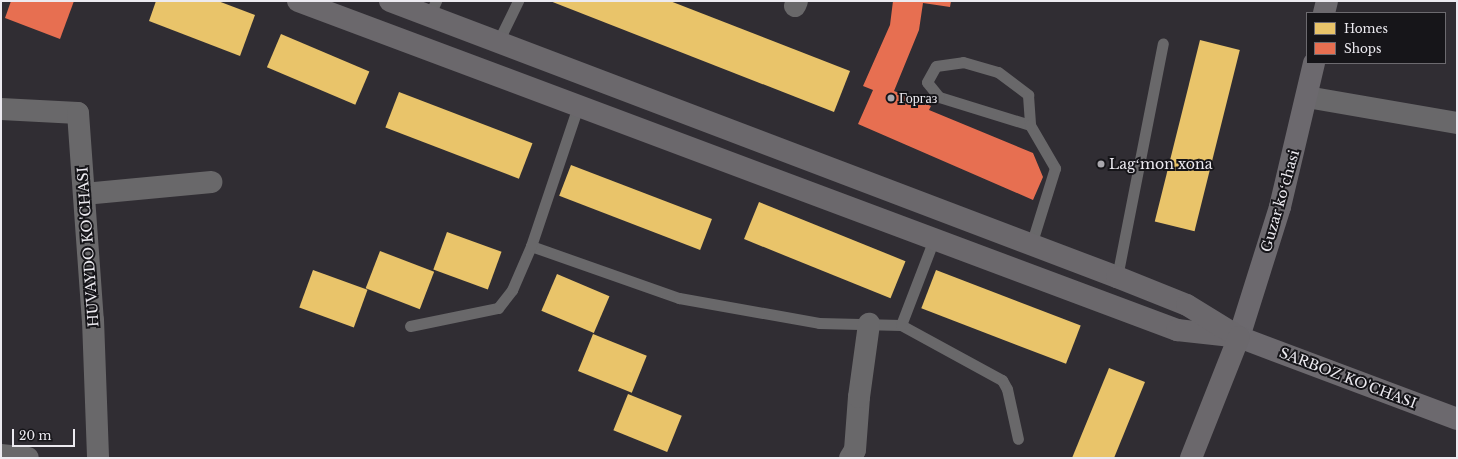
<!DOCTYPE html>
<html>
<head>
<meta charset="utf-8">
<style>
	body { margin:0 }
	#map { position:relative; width:1458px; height:459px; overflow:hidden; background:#302d33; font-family:"Libre Baskerville",serif }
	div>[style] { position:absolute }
	.homes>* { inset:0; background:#e9c46a; transform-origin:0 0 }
	.shops>* { inset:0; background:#e76f51 }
	.lane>* { height:11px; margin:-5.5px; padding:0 5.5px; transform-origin:5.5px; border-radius:5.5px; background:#69686a }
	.street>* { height:22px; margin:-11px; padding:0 11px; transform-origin:11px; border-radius:11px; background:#69686a }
	.secondary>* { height:22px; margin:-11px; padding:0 11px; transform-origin:11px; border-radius:11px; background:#6c696e }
	.primary>* { height:22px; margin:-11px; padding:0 11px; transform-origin:11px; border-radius:11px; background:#6b686c }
	.dots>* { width:11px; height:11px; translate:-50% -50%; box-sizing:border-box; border:2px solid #161519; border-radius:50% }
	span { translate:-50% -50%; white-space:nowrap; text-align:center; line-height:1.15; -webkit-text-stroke:4px #161519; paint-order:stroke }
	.poi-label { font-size:14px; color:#eceaf0 }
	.left { translate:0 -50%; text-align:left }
	.street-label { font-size:14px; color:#eceaf0 }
	.frame { position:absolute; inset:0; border:2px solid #eceaf0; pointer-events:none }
	.legend { position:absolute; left:1306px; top:12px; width:140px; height:52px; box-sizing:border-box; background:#161519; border:1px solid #6c6a6f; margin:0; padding:5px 7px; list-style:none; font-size:12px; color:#eceaf0 }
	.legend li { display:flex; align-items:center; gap:8px; height:20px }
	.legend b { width:20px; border:1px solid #6c6a6f }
	.scale { position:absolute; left:12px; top:429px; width:63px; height:18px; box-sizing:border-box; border:2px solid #eceaf0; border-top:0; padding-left:5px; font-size:12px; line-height:14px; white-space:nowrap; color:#eceaf0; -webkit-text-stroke:3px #161519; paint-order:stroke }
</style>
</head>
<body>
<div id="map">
	<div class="homes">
		<div style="clip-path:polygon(156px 1px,218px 1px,255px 15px,240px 56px,149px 21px)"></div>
		<div style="clip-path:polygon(550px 1px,670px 1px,850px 71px,834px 112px)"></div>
		<div style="left:281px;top:34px;width:96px;height:36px;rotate:23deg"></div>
		<div style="left:1200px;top:40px;width:41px;height:187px;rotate:14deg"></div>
		<div style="left:399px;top:92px;width:143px;height:38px;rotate:21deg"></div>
		<div style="left:571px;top:165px;width:151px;height:33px;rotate:21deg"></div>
		<div style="left:759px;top:202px;width:158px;height:40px;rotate:22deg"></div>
		<div style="left:447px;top:232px;width:58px;height:40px;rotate:20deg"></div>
		<div style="left:380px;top:251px;width:58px;height:40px;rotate:21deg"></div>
		<div style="left:313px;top:270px;width:58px;height:40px;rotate:20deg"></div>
		<div style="left:936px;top:270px;width:155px;height:41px;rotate:21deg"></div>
		<div style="left:557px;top:274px;width:57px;height:40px;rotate:23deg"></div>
		<div style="left:593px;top:334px;width:58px;height:40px;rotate:22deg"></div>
		<div style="clip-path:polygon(1109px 368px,1145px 382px,1114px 458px,1072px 458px)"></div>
		<div style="left:628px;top:394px;width:58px;height:39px;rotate:22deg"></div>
	</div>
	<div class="shops">
		<div style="clip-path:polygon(11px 1px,74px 1px,60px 39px,5px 18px)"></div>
		<div style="clip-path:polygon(893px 1px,951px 1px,950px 7px,923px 3px,919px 30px,894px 91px,931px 106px,929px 110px,1033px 153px,1043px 177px,1033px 200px,858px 124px,873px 90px,863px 86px,890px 25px)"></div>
	</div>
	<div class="lane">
		<div style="left:429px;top:16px;width:17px;rotate:-65deg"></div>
		<div style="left:498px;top:42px;width:46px;rotate:-64deg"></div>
		<div style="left:1030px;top:125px;width:95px;rotate:-162.9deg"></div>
		<div style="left:939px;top:97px;width:19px;rotate:-129deg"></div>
		<div style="left:927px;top:82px;width:18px;rotate:-61deg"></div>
		<div style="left:936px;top:66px;width:27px;rotate:-8deg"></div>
		<div style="left:963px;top:62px;width:36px;rotate:16deg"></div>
		<div style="left:998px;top:72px;width:38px;rotate:37deg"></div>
		<div style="left:1028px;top:95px;width:30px;rotate:86deg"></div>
		<div style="left:1030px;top:125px;width:50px;rotate:59.8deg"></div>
		<div style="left:1055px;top:168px;width:81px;rotate:107.3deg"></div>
		<div style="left:531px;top:246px;width:157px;rotate:19.4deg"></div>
		<div style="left:679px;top:298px;width:142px;rotate:10.1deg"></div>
		<div style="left:819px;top:323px;width:82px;rotate:1.4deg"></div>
		<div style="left:901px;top:325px;width:115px;rotate:28.6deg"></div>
		<div style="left:1002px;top:380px;width:10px;rotate:61deg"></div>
		<div style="left:1007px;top:389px;width:51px;rotate:77.6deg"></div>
		<div style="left:1117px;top:277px;width:238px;rotate:-78.9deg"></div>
		<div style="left:901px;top:325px;width:92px;rotate:-69deg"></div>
		<div style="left:410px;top:326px;width:90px;rotate:-11.6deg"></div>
		<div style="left:498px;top:308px;width:23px;rotate:-52deg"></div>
		<div style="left:512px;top:290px;width:48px;rotate:-66.6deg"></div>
		<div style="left:531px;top:246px;width:148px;rotate:-71.4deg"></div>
	</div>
	<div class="street">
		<div style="left:795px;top:6px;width:5px;rotate:-68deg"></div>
		<div style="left:1307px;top:97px;width:152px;rotate:9.8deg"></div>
		<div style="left:1px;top:109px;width:77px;rotate:3deg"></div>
		<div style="left:78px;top:113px;width:208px;rotate:85.9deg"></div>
		<div style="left:93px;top:320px;width:138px;rotate:87.9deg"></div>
		<div style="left:84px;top:194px;width:128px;rotate:-5.4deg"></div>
		<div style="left:1px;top:455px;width:27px;rotate:6deg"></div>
		<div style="left:850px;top:458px;width:9px;rotate:-58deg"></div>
		<div style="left:855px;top:450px;width:53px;rotate:-85.7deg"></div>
		<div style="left:859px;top:397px;width:74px;rotate:-82.2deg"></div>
	</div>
	<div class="secondary">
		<div style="left:1324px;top:13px;width:12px;rotate:-76deg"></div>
		<div style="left:1314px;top:63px;width:148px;rotate:103.3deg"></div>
		<div style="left:1280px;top:207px;width:136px;rotate:107.5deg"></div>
		<div style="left:1239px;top:337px;width:233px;rotate:20.6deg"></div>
	</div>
	<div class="primary">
		<div style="left:298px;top:1px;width:939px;rotate:20.52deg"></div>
		<div style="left:1177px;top:330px;width:62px;rotate:6.4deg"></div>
		<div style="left:390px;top:1px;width:778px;rotate:20.79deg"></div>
		<div style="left:1117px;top:277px;width:75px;rotate:21.8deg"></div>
		<div style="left:1187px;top:305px;width:55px;rotate:31.7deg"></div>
		<div style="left:1191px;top:458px;width:130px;rotate:-68.4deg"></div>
	</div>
	<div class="dots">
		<div style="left:891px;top:98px;background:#aaa8ae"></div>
		<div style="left:1101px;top:164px;background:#aaa8ae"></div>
	</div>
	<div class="poi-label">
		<span class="left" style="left:899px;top:98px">Горгаз</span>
		<span class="left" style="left:1109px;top:164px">Lagʻmon xona</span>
	</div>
	<div class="street-label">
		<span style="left:1280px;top:201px;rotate:-74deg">Guzar koʻchasi</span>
		<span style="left:88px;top:247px;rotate:-94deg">HUVAYDO KO'CHASI</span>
		<span style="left:1348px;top:378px;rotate:21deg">SARBOZ KO'CHASI</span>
	</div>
	<div class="frame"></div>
	<ul class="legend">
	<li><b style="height:11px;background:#e9c46a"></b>Homes</li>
	<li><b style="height:11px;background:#e76f51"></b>Shops</li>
	</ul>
	<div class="scale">20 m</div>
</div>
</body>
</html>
